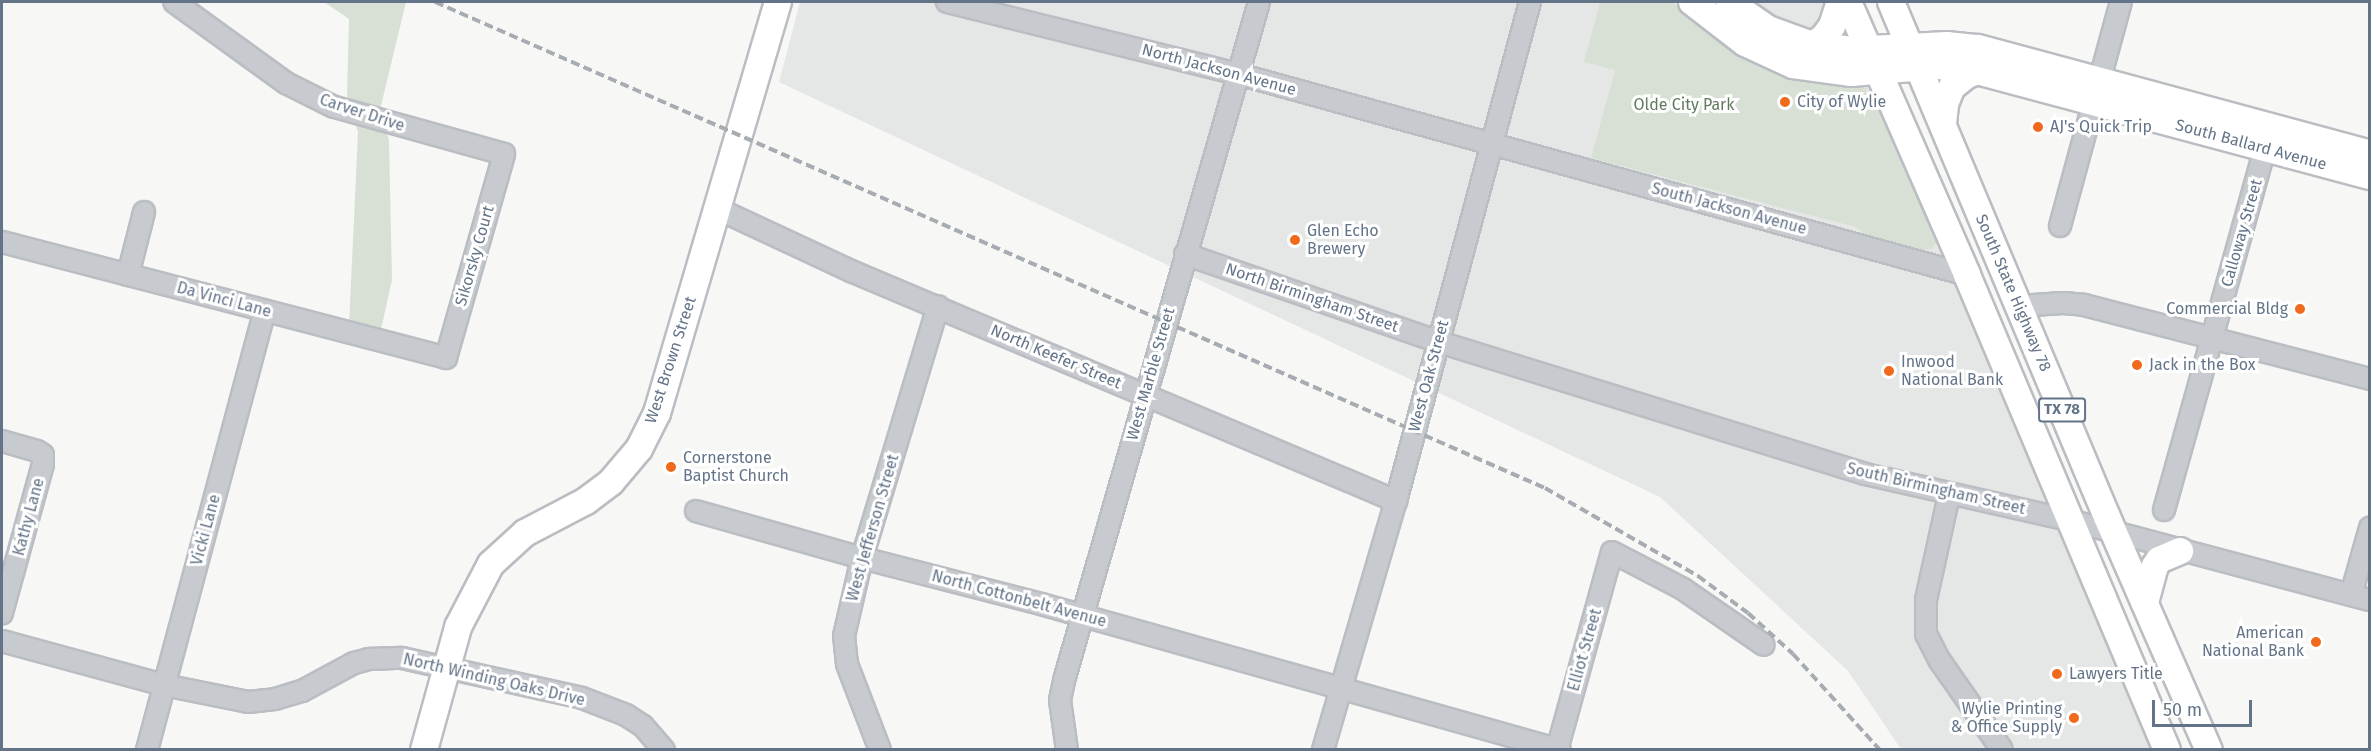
<!DOCTYPE html>
<html>
<head>
<meta charset="utf-8">
<style>
	body { margin:0 }
	#map { position:relative; width:2371px; height:751px; overflow:hidden; background:#f7f8f5; font-family:"Fira Sans",sans-serif }
	div>[style] { position:absolute }
	.built>* { inset:0; background:#e5e7e6 }
	.green>* { inset:0; background:#d8e0d5 }
	.roads { filter:drop-shadow(2px 0 #babdc2) drop-shadow(-2px 0 #babdc2) drop-shadow(0 2px #babdc2) drop-shadow(0 -2px #babdc2) }
	.minor>* { height:20px; margin:-10px; padding:0 10px; transform-origin:10px; border-radius:10px; background:#c7cace }
	.major>* { height:26px; margin:-13px; padding:0 13px; transform-origin:13px; border-radius:13px; background:#fff }
	.rail>* { height:4px; margin-top:-2px; transform-origin:0; background:repeating-linear-gradient(90deg,#a7acb3 0 9px,transparent 0 13.5px) }
	.dots>* { width:16px; height:16px; translate:-50% -50%; box-sizing:border-box; border:3px solid #fff; border-radius:50% }
	span { translate:-50% -50%; white-space:nowrap; text-align:center; line-height:1.15; -webkit-text-stroke:6px #fff; paint-order:stroke }
	.shield-label span { padding:2px 4px; background:#fff; border:2px solid; border-radius:4px; -webkit-text-stroke-width:0 }
	.shield-label { font-size:15px; color:#647488; font-weight:700 }
	.street-label { font-size:16px; color:#647488 }
	.poi-label { font-size:16px; color:#647488 }
	.left { translate:0 -50%; text-align:left }
	.right { translate:-100% -50%; text-align:right }
	.park-label { font-size:16px; color:#627a60 }
	.frame { position:absolute; inset:0; border:3px solid #647488; pointer-events:none }
	.scale { position:absolute; left:2152px; top:700px; width:100px; height:27px; box-sizing:border-box; border:3px solid #647488; border-top:0; padding-left:8px; font-size:18px; line-height:21px; white-space:nowrap; color:#647488; -webkit-text-stroke:4px #fff; paint-order:stroke }
</style>
</head>
<body>
<div id="map">
	<div class="built">
		<div style="clip-path:polygon(800px 2px,1837px 2px,2161px 749px,1901px 749px,1848px 671px,1660px 497px,779px 82px)"></div>
	</div>
	<div class="green">
		<div style="clip-path:polygon(324px 2px,406px 2px,380px 110px,389px 140px,392px 280px,380px 334px,349px 326px,358px 132px,347px 96px,349px 19px)"></div>
		<div style="clip-path:polygon(1600px 2px,1671px 2px,1799px 78px,1865px 88px,1879px 103px,1937px 239px,1936px 243px,1931px 249px,1919px 250px,1868px 236px,1856px 227px,1591px 158px,1615px 70px,1584px 62px)"></div>
	</div>
	<div class="roads">
		<div class="minor">
			<div style="left:947px;top:2px;width:300px;rotate:13.9deg"></div>
			<div style="left:1238px;top:74px;width:756px;rotate:15.41deg"></div>
			<div style="left:718px;top:209px;width:147px;rotate:25deg"></div>
			<div style="left:851px;top:271px;width:592px;rotate:22.88deg"></div>
			<div style="left:2060px;top:226px;width:232px;rotate:-74.8deg"></div>
			<div style="left:2px;top:242px;width:459px;rotate:14.6deg"></div>
			<div style="left:446px;top:358px;width:212px;rotate:-74.1deg"></div>
			<div style="left:504px;top:154px;width:176px;rotate:-164.5deg"></div>
			<div style="left:334px;top:107px;width:54px;rotate:-153.4deg"></div>
			<div style="left:286px;top:83px;width:138px;rotate:-144.1deg"></div>
			<div style="left:1185px;top:254px;width:269px;rotate:19.1deg"></div>
			<div style="left:1439px;top:342px;width:446px;rotate:17.2deg"></div>
			<div style="left:1865px;top:474px;width:209px;rotate:12.7deg"></div>
			<div style="left:2069px;top:520px;width:311px;rotate:14.9deg"></div>
			<div style="left:128px;top:275px;width:65px;rotate:-75.7deg"></div>
			<div style="left:2018px;top:306px;width:45px;rotate:-3.8deg"></div>
			<div style="left:2063px;top:303px;width:21px;rotate:5deg"></div>
			<div style="left:2084px;top:305px;width:295px;rotate:14.5deg"></div>
			<div style="left:2px;top:441px;width:36px;rotate:16deg"></div>
			<div style="left:37px;top:451px;width:7px;rotate:34deg"></div>
			<div style="left:43px;top:455px;width:9px;rotate:90deg"></div>
			<div style="left:43px;top:464px;width:155px;rotate:105.4deg"></div>
			<div style="left:1949px;top:495px;width:107px;rotate:102.4deg"></div>
			<div style="left:1926px;top:600px;width:34px;rotate:90deg"></div>
			<div style="left:1926px;top:634px;width:30px;rotate:63deg"></div>
			<div style="left:1940px;top:661px;width:108px;rotate:55.1deg"></div>
			<div style="left:2164px;top:510px;width:389px;rotate:-74.4deg"></div>
			<div style="left:696px;top:511px;width:173px;rotate:15.8deg"></div>
			<div style="left:862px;top:558px;width:185px;rotate:14.4deg"></div>
			<div style="left:1041px;top:604px;width:539px;rotate:15.71deg"></div>
			<div style="left:2351px;top:595px;width:70px;rotate:-74.2deg"></div>
			<div style="left:2px;top:641px;width:168px;rotate:15.2deg"></div>
			<div style="left:164px;top:685px;width:86px;rotate:11.4deg"></div>
			<div style="left:248px;top:702px;width:27px;rotate:-6deg"></div>
			<div style="left:275px;top:699px;width:28px;rotate:-17deg"></div>
			<div style="left:302px;top:691px;width:59px;rotate:-28.3deg"></div>
			<div style="left:354px;top:663px;width:16px;rotate:-15deg"></div>
			<div style="left:369px;top:659px;width:33px;rotate:-2deg"></div>
			<div style="left:402px;top:658px;width:184px;rotate:12.5deg"></div>
			<div style="left:582px;top:698px;width:47px;rotate:21.1deg"></div>
			<div style="left:626px;top:715px;width:20px;rotate:33deg"></div>
			<div style="left:643px;top:726px;width:32px;rotate:49deg"></div>
			<div style="left:147px;top:750px;width:455px;rotate:-75deg"></div>
			<div style="left:880px;top:750px;width:92px;rotate:-111deg"></div>
			<div style="left:847px;top:664px;width:28px;rotate:-96deg"></div>
			<div style="left:844px;top:636px;width:80px;rotate:-77deg"></div>
			<div style="left:862px;top:558px;width:263px;rotate:-73.2deg"></div>
			<div style="left:1067px;top:750px;width:50px;rotate:-98deg"></div>
			<div style="left:1060px;top:700px;width:24px;rotate:-78deg"></div>
			<div style="left:1065px;top:677px;width:702px;rotate:-73.96deg"></div>
			<div style="left:1323px;top:750px;width:259px;rotate:-73.7deg"></div>
			<div style="left:1396px;top:501px;width:517px;rotate:-74.97deg"></div>
			<div style="left:1557px;top:750px;width:205px;rotate:-74.5deg"></div>
			<div style="left:1612px;top:552px;width:80px;rotate:27.5deg"></div>
			<div style="left:1683px;top:589px;width:98px;rotate:34.7deg"></div>
		</div>
		<div class="major">
			<div style="left:1692px;top:2px;width:67px;rotate:37.7deg"></div>
			<div style="left:1745px;top:43px;width:53px;rotate:24.6deg"></div>
			<div style="left:1793px;top:65px;width:59px;rotate:7.9deg"></div>
			<div style="left:1851px;top:73px;width:86px;rotate:-4.7deg"></div>
			<div style="left:1937px;top:66px;width:29px;rotate:4deg"></div>
			<div style="left:1966px;top:68px;width:418px;rotate:15deg"></div>
			<div style="left:1729px;top:2px;width:47px;rotate:34.7deg"></div>
			<div style="left:1768px;top:29px;width:47px;rotate:20deg"></div>
			<div style="left:1812px;top:45px;width:39px;rotate:7deg"></div>
			<div style="left:1851px;top:50px;width:96px;rotate:-3deg"></div>
			<div style="left:1947px;top:45px;width:31px;rotate:6deg"></div>
			<div style="left:1978px;top:48px;width:406px;rotate:15.1deg"></div>
			<div style="left:1848px;top:2px;width:298px;rotate:66.4deg"></div>
			<div style="left:1967px;top:275px;width:515px;rotate:67.17deg"></div>
			<div style="left:1891px;top:2px;width:558px;rotate:67.25deg"></div>
			<div style="left:2107px;top:517px;width:254px;rotate:66.4deg"></div>
			<div style="left:1812px;top:45px;width:13px;rotate:-32deg"></div>
			<div style="left:1823px;top:38px;width:15px;rotate:-53deg"></div>
			<div style="left:1832px;top:26px;width:25px;rotate:-72deg"></div>
			<div style="left:1943px;top:124px;width:20px;rotate:-84deg"></div>
			<div style="left:1945px;top:104px;width:18px;rotate:-68deg"></div>
			<div style="left:1952px;top:87px;width:19px;rotate:-39deg"></div>
			<div style="left:1967px;top:75px;width:12px;rotate:-20deg"></div>
			<div style="left:2145px;top:603px;width:38px;rotate:-75deg"></div>
			<div style="left:2155px;top:566px;width:7px;rotate:-56deg"></div>
			<div style="left:2159px;top:560px;width:23px;rotate:-23deg"></div>
			<div style="left:424px;top:750px;width:128px;rotate:-74.5deg"></div>
			<div style="left:458px;top:627px;width:71px;rotate:-62.4deg"></div>
			<div style="left:491px;top:564px;width:46px;rotate:-42.4deg"></div>
			<div style="left:525px;top:533px;width:69px;rotate:-27.7deg"></div>
			<div style="left:586px;top:501px;width:31px;rotate:-37deg"></div>
			<div style="left:611px;top:482px;width:43px;rotate:-49.7deg"></div>
			<div style="left:639px;top:449px;width:40px;rotate:-63.4deg"></div>
			<div style="left:657px;top:413px;width:428px;rotate:-73.6deg"></div>
		</div>
	</div>
	<div class="rail">
		<div style="left:435px;top:2px;width:1212px;rotate:23.65deg"></div>
		<div style="left:1545px;top:488px;width:177px;rotate:29.9deg"></div>
		<div style="left:1698px;top:576px;width:62px;rotate:36.5deg"></div>
		<div style="left:1748px;top:613px;width:61px;rotate:42.3deg"></div>
		<div style="left:1793px;top:654px;width:130px;rotate:47.8deg"></div>
	</div>
	<div class="dots">
		<div style="left:1785px;top:102px;background:#f1691b"></div>
		<div style="left:2038px;top:127px;background:#f1691b"></div>
		<div style="left:1295px;top:240px;background:#f1691b"></div>
		<div style="left:2300px;top:309px;background:#f1691b"></div>
		<div style="left:2137px;top:365px;background:#f1691b"></div>
		<div style="left:1889px;top:371px;background:#f1691b"></div>
		<div style="left:671px;top:467px;background:#f1691b"></div>
		<div style="left:2316px;top:642px;background:#f1691b"></div>
		<div style="left:2057px;top:674px;background:#f1691b"></div>
		<div style="left:2074px;top:718px;background:#f1691b"></div>
	</div>
	<div class="shield-label">
		<span style="left:2062px;top:410px">TX 78</span>
	</div>
	<div class="street-label">
		<span style="left:1219px;top:70px;rotate:15deg">North Jackson Avenue</span>
		<span style="left:362px;top:113px;rotate:18deg">Carver Drive</span>
		<span style="left:2251px;top:145px;rotate:15deg">South Ballard Avenue</span>
		<span style="left:1729px;top:209px;rotate:15deg">South Jackson Avenue</span>
		<span style="left:2242px;top:233px;rotate:-74deg">Calloway Street</span>
		<span style="left:475px;top:256px;rotate:-74deg">Sikorsky Court</span>
		<span style="left:2013px;top:293px;rotate:67deg">South State Highway 78</span>
		<span style="left:1312px;top:298px;rotate:19deg">North Birmingham Street</span>
		<span style="left:224px;top:300px;rotate:15deg">Da Vinci Lane</span>
		<span style="left:1056px;top:357px;rotate:23deg">North Keefer Street</span>
		<span style="left:671px;top:360px;rotate:-72deg">West Brown Street</span>
		<span style="left:1151px;top:374px;rotate:-74deg">West Marble Street</span>
		<span style="left:1429px;top:376px;rotate:-75deg">West Oak Street</span>
		<span style="left:1936px;top:489px;rotate:13deg">South Birmingham Street</span>
		<span style="left:29px;top:517px;rotate:-75deg">Kathy Lane</span>
		<span style="left:873px;top:528px;rotate:-74deg">West Jefferson Street</span>
		<span style="left:206px;top:530px;rotate:-75deg">Vicki Lane</span>
		<span style="left:1019px;top:599px;rotate:15deg">North Cottonbelt Avenue</span>
		<span style="left:1585px;top:650px;rotate:-74deg">Elliot Street</span>
		<span style="left:494px;top:680px;rotate:13deg">North Winding Oaks Drive</span>
	</div>
	<div class="poi-label">
		<span class="left" style="left:1797px;top:102px">City of Wylie</span>
		<span class="left" style="left:2050px;top:127px">AJ's Quick Trip</span>
		<span class="left" style="left:1307px;top:240px">Glen Echo<br>Brewery</span>
		<span class="right" style="left:2288px;top:309px">Commercial Bldg</span>
		<span class="left" style="left:1901px;top:371px">Inwood<br>National Bank</span>
		<span class="left" style="left:2149px;top:365px">Jack in the Box</span>
		<span class="left" style="left:683px;top:467px">Cornerstone<br>Baptist Church</span>
		<span class="right" style="left:2304px;top:642px">American<br>National Bank</span>
		<span class="left" style="left:2069px;top:674px">Lawyers Title</span>
		<span class="right" style="left:2062px;top:718px">Wylie Printing<br>&amp; Office Supply</span>
	</div>
	<div class="park-label">
		<span style="left:1684px;top:105px">Olde City Park</span>
	</div>
	<div class="frame"></div>
	<div class="scale">50 m</div>
</div>
</body>
</html>
